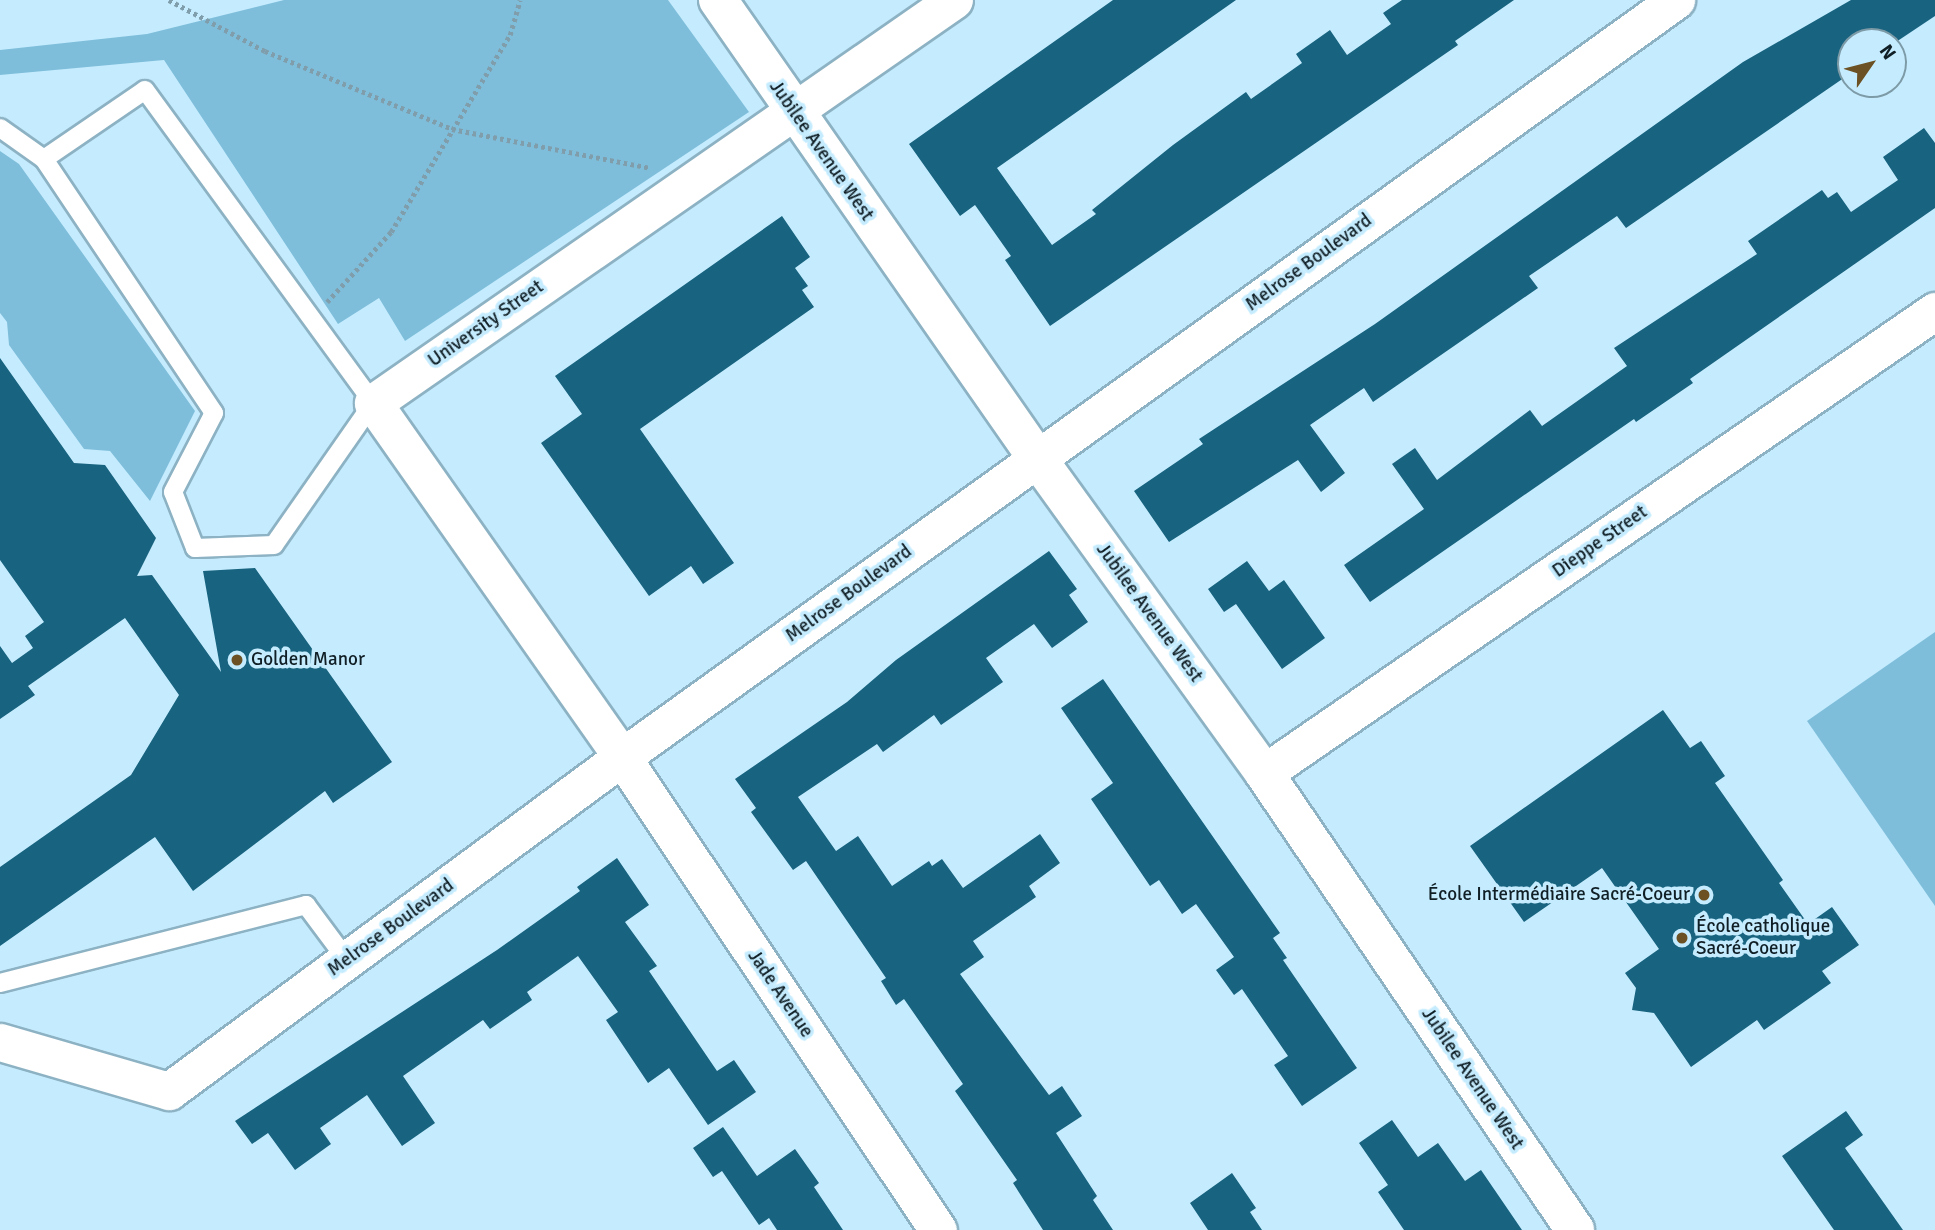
<!DOCTYPE html>
<html>
<head>
<meta charset="utf-8">
<style>
	body { margin:0 }
	#map { position:relative; width:1935px; height:1230px; overflow:hidden; background:#c5ecfe; font-family:Signika,sans-serif }
	div>[style] { position:absolute }
	.green>* { inset:0; background:#7fbedb }
	.building>* { inset:0; background:#18637f }
	.path>* { height:4.5px; margin-top:-2.25px; transform-origin:0; background:repeating-linear-gradient(90deg,#7f9daa 0 3.5px,transparent 0 7px) }
	.roads { filter:drop-shadow(2px 0 #8cb2c3) drop-shadow(-2px 0 #8cb2c3) drop-shadow(0 2px #8cb2c3) drop-shadow(0 -2px #8cb2c3) }
	.lane>* { height:18px; margin:-9px; padding:0 9px; transform-origin:9px; border-radius:9px; background:#fff }
	.street>* { height:37px; margin:-18.5px; padding:0 18.5px; transform-origin:18.5px; border-radius:18.5px; background:#fff }
	.secondary>* { height:38px; margin:-19px; padding:0 19px; transform-origin:19px; border-radius:19px; background:#fff }
	.dots>* { width:19px; height:19px; translate:-50% -50%; box-sizing:border-box; border:4px solid #c5ecfe; border-radius:50% }
	span { translate:-50% -50%; white-space:nowrap; text-align:center; line-height:1.15; -webkit-text-stroke:7px #c5ecfe; paint-order:stroke }
	.street-label { font-size:19px; color:#101e25 }
	.poi-label { font-size:19px; color:#101e25 }
	.left { translate:0 -50%; text-align:left }
	.right { translate:-100% -50%; text-align:right }
	.north { position:absolute; left:1837px; top:28px; width:70px; height:70px; box-sizing:border-box; background:#c5ecfe; border:2px solid #7d9aa7; border-radius:50%; rotate:55deg; font-size:19px; font-weight:700; line-height:28px; text-align:center; color:#101e25 }
	.north::after { content:''; display:block; margin:auto; width:24px; height:32px; background:#6c5124; clip-path:polygon(50% 0,100% 100%,50% 72%,0 100%) }
</style>
</head>
<body>
<div id="map">
	<div class="green">
		<div style="clip-path:polygon(284px 0,668px 0,749px 112px,405px 341px,379px 298px,338px 324px,164px 60px,0 75px,0 50px,147px 34px)"></div>
		<div style="clip-path:polygon(0 151px,19px 164px,195px 411px,150px 501px,110px 451px,84px 449px,9px 345px,7px 322px,0 313px)"></div>
		<div style="clip-path:polygon(1935px 632px,1935px 906px,1807px 721px)"></div>
	</div>
	<div class="building">
		<div style="clip-path:polygon(1113px 0,1236px 0,997px 168px,1052px 245px,1096px 214px,1092px 210px,1173px 145px,1246px 92px,1251px 99px,1302px 63px,1296px 54px,1330px 30px,1347px 55px,1391px 24px,1383px 13px,1402px 0,1514px 0,1455px 41px,1458px 45px,1050px 326px,1005px 260px,1011px 256px,975px 205px,960px 216px,909px 144px)"></div>
		<div style="clip-path:polygon(1851px 0,1935px 0,1935px 16px,1893px 44px,1851px 42px,1851px 73px,1626px 228px,1617px 216px,1529px 276px,1538px 288px,1373px 402px,1364px 388px,1310px 425px,1345px 473px,1321px 492px,1298px 460px,1169px 542px,1134px 491px,1203px 444px,1199px 439px,1375px 324px,1743px 62px)"></div>
		<div style="clip-path:polygon(1924px 128px,1935px 143px,1935px 208px,1690px 379px,1693px 383px,1636px 422px,1634px 419px,1370px 602px,1344px 565px,1424px 509px,1392px 464px,1415px 448px,1437px 480px,1530px 410px,1542px 426px,1627px 366px,1614px 348px,1757px 254px,1748px 241px,1822px 190px,1828px 198px,1837px 192px,1851px 212px,1898px 180px,1883px 157px)"></div>
		<div style="clip-path:polygon(782px 216px,810px 257px,795px 268px,808px 286px,802px 290px,814px 307px,640px 429px,734px 563px,703px 584px,691px 566px,649px 596px,541px 443px,582px 414px,555px 376px)"></div>
		<div style="clip-path:polygon(0 358px,74px 463px,105px 465px,156px 538px,137px 576px,152px 575px,221px 672px,203px 571px,255px 568px,392px 762px,333px 803px,325px 791px,193px 891px,155px 837px,0 946px,0 867px,131px 775px,179px 695px,125px 618px,28px 686px,35px 695px,0 719px,0 646px,12px 663px,33px 648px,25px 636px,44px 622px,0 560px)"></div>
		<div style="clip-path:polygon(1049px 551px,1077px 589px,1069px 595px,1088px 622px,1052px 648px,1034px 624px,986px 658px,1003px 682px,941px 725px,934px 715px,883px 752px,877px 744px,798px 797px,836px 851px,858px 836px,892px 886px,929px 861px,932px 866px,942px 859px,963px 888px,1040px 834px,1060px 863px,1029px 886px,1036px 897px,973px 941px,984px 957px,960px 974px,1049px 1095px,1062px 1086px,1082px 1116px,1056px 1133px,1097px 1196px,1093px 1200px,1113px 1230px,1043px 1230px,1013px 1183px,1017px 1180px,955px 1091px,963px 1084px,904px 999px,896px 1005px,881px 981px,886px 978px,806px 861px,793px 870px,751px 812px,756px 808px,735px 779px,847px 702px,896px 660px)"></div>
		<div style="clip-path:polygon(1247px 561px,1269px 591px,1284px 580px,1325px 638px,1282px 669px,1236px 604px,1224px 612px,1208px 589px)"></div>
		<div style="clip-path:polygon(1103px 679px,1280px 933px,1273px 938px,1287px 958px,1283px 960px,1357px 1068px,1302px 1106px,1274px 1065px,1288px 1056px,1242px 989px,1234px 995px,1216px 970px,1234px 957px,1196px 904px,1182px 914px,1159px 880px,1150px 886px,1091px 799px,1113px 783px,1061px 708px)"></div>
		<div style="clip-path:polygon(1663px 710px,1690px 748px,1701px 741px,1725px 776px,1715px 783px,1783px 880px,1779px 883px,1808px 924px,1832px 907px,1859px 945px,1822px 971px,1831px 983px,1764px 1030px,1757px 1020px,1691px 1067px,1654px 1013px,1632px 1010px,1636px 988px,1625px 973px,1659px 949px,1602px 868px,1524px 922px,1470px 846px)"></div>
		<div style="clip-path:polygon(617px 858px,649px 905px,625px 922px,657px 966px,649px 971px,717px 1071px,734px 1060px,756px 1092px,708px 1125px,669px 1068px,648px 1083px,606px 1020px,618px 1012px,578px 956px,527px 992px,532px 1000px,490px 1029px,483px 1020px,403px 1076px,435px 1123px,402px 1146px,367px 1095px,320px 1128px,331px 1144px,295px 1170px,268px 1133px,252px 1144px,235px 1121px,497px 950px,580px 891px,577px 887px)"></div>
		<div style="clip-path:polygon(1846px 1111px,1863px 1135px,1845px 1148px,1903px 1230px,1834px 1230px,1782px 1156px)"></div>
		<div style="clip-path:polygon(1392px 1120px,1418px 1157px,1438px 1143px,1465px 1181px,1481px 1170px,1522px 1230px,1404px 1230px,1378px 1192px,1388px 1185px,1359px 1143px)"></div>
		<div style="clip-path:polygon(723px 1127px,757px 1176px,795px 1149px,819px 1183px,814px 1187px,843px 1230px,777px 1230px,769px 1218px,759px 1225px,722px 1171px,713px 1177px,693px 1148px)"></div>
		<div style="clip-path:polygon(1232px 1173px,1256px 1208px,1250px 1212px,1262px 1230px,1208px 1230px,1190px 1203px)"></div>
	</div>
	<div class="path">
		<div style="left:169px;top:0;width:109px;rotate:28deg"></div>
		<div style="left:265px;top:51px;width:203px;rotate:22.6deg"></div>
		<div style="left:452px;top:129px;width:202px;rotate:11.1deg"></div>
		<div style="left:327px;top:302px;width:95px;rotate:-47.6deg"></div>
		<div style="left:391px;top:232px;width:230px;rotate:-58.9deg"></div>
		<div style="left:510px;top:35px;width:36px;rotate:-74deg"></div>
	</div>
	<div class="roads">
		<div class="lane">
			<div style="left:145px;top:90px;width:387px;rotate:53.9deg"></div>
			<div style="left:373px;top:403px;width:173px;rotate:124.9deg"></div>
			<div style="left:274px;top:545px;width:79px;rotate:177.8deg"></div>
			<div style="left:195px;top:548px;width:60px;rotate:-111.4deg"></div>
			<div style="left:173px;top:492px;width:89px;rotate:-62.6deg"></div>
			<div style="left:214px;top:413px;width:306px;rotate:-123.8deg"></div>
			<div style="left:44px;top:159px;width:122px;rotate:-34.3deg"></div>
			<div style="left:0;top:128px;width:54px;rotate:35.2deg"></div>
			<div style="left:0;top:983px;width:316px;rotate:-14.3deg"></div>
			<div style="left:306px;top:905px;width:69px;rotate:53.3deg"></div>
		</div>
		<div class="street">
			<div style="left:1264px;top:773px;width:815px;rotate:-34.55deg"></div>
			<div style="left:0;top:1042px;width:176px;rotate:16.2deg"></div>
			<div style="left:169px;top:1091px;width:563px;rotate:-36.4deg"></div>
			<div style="left:622px;top:757px;width:1298px;rotate:-35.69deg"></div>
			<div style="left:938px;top:1230px;width:569px;rotate:-123.75deg"></div>
			<div style="left:622px;top:757px;width:433px;rotate:-125.1deg"></div>
			<div style="left:373px;top:403px;width:707px;rotate:-34.75deg"></div>
		</div>
		<div class="secondary">
			<div style="left:718px;top:0;width:558px;rotate:55.14deg"></div>
			<div style="left:1037px;top:458px;width:388px;rotate:54.2deg"></div>
			<div style="left:1264px;top:773px;width:553px;rotate:55.76deg"></div>
		</div>
	</div>
	<div class="dots">
		<div style="left:237px;top:660px;background:#6c5124"></div>
		<div style="left:1704px;top:895px;background:#6c5124"></div>
		<div style="left:1682px;top:938px;background:#6c5124"></div>
	</div>
	<div class="street-label">
		<span style="left:821px;top:151px;rotate:55deg">Jubilee Avenue West</span>
		<span style="left:1309px;top:263px;rotate:-36deg">Melrose Boulevard</span>
		<span style="left:486px;top:324px;rotate:-35deg">University Street</span>
		<span style="left:1600px;top:542px;rotate:-35deg">Dieppe Street</span>
		<span style="left:849px;top:594px;rotate:-36deg">Melrose Boulevard</span>
		<span style="left:1149px;top:613px;rotate:54deg">Jubilee Avenue West</span>
		<span style="left:391px;top:928px;rotate:-36deg">Melrose Boulevard</span>
		<span style="left:780px;top:994px;rotate:56deg">Jade Avenue</span>
		<span style="left:1472px;top:1079px;rotate:56deg">Jubilee Avenue West</span>
	</div>
	<div class="poi-label">
		<span class="left" style="left:251px;top:660px">Golden Manor</span>
		<span class="right" style="left:1690px;top:895px">École Intermédiaire Sacré-Coeur</span>
		<span class="left" style="left:1696px;top:938px">École catholique<br>Sacré-Coeur</span>
	</div>
	<div class="north">N</div>
</div>
</body>
</html>
